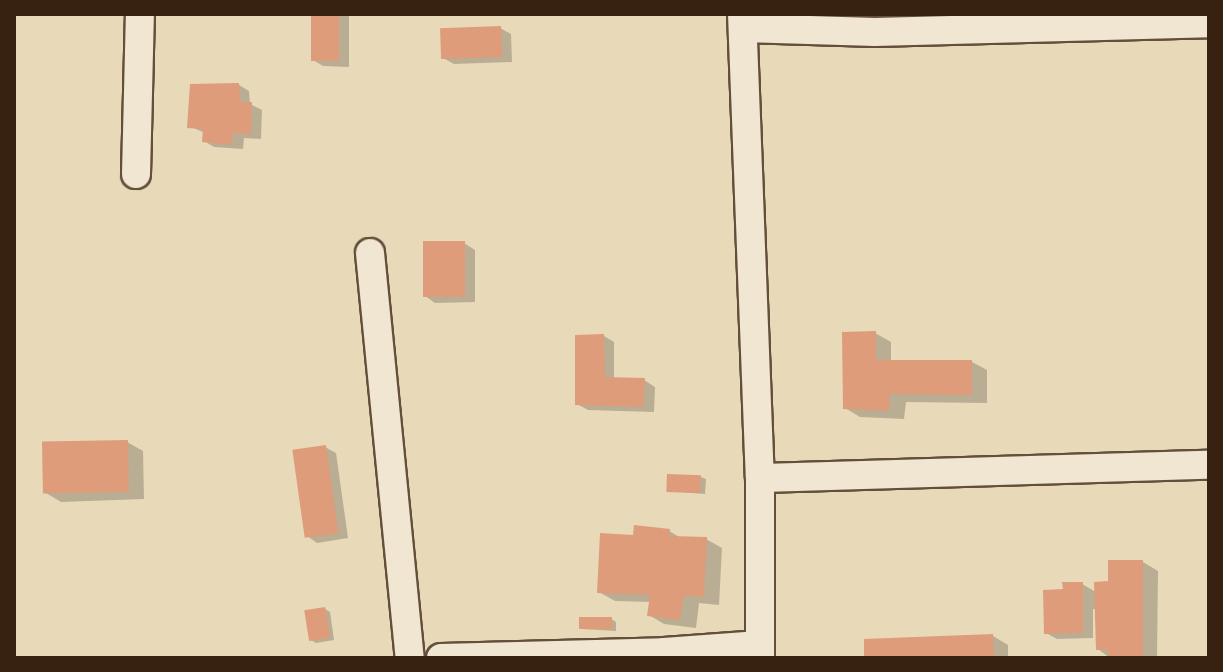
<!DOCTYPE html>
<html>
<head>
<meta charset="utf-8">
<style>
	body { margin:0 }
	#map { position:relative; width:1223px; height:672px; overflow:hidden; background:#e8d9b8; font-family:"EB Garamond",serif }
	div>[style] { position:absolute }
	.shadow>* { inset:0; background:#0003 }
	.building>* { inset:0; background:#de9c7a; transform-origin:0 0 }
	.roads { filter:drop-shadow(2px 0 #634f3a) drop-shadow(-2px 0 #634f3a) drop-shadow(0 2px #634f3a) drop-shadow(0 -2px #634f3a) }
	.street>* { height:28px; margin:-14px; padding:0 14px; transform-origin:14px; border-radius:14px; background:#f0e6d1 }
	span { translate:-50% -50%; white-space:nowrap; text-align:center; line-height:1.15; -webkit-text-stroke:6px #f0e6d1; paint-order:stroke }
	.frame { position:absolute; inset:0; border:16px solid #372110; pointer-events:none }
</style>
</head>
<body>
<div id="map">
	<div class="shadow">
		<div style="clip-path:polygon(313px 14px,349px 14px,349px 67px,323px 66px,313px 60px)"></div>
		<div style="clip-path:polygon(500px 28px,511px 34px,512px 62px,454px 64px,443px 58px)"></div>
		<div style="clip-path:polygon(239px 85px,249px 91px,250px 104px,262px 110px,261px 139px,244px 138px,243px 149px,214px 147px,204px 141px,205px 133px,189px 126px)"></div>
		<div style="clip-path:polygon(464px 243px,475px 250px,475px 302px,435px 303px,425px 296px)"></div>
		<div style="clip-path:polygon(875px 333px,891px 342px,891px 362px,972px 362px,987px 370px,987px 403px,906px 402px,904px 419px,860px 417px,845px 408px)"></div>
		<div style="clip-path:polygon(604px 336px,614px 342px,614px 379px,644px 380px,655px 387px,654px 412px,588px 410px,577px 404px)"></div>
		<div style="clip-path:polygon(127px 442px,143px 451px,144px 499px,61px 502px,46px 493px)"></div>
		<div style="clip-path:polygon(325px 447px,336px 453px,348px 538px,317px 543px,307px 536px)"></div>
		<div style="clip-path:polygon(701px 477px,706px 479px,705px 494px,668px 491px)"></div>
		<div style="clip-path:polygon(669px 531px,681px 538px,706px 539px,722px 548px,719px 605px,699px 603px,696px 628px,664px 624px,649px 615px,651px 602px,615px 601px,599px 592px,635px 537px)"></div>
		<div style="clip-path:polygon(1143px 562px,1158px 571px,1157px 658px,1110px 658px,1098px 649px,1097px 609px,1093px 609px,1093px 638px,1057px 639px,1046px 633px,1065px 591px,1082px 584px,1096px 592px)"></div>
		<div style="clip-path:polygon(325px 609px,330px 612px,334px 640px,316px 643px,311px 640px)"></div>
		<div style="clip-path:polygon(611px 619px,616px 622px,616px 631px,581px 629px)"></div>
		<div style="clip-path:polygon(993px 636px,1008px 645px,1008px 658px,866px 658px)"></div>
	</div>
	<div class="building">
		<div style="left:311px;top:14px;width:28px;height:47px"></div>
		<div style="left:501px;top:26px;width:31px;height:61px;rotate:88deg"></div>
		<div style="clip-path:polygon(239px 83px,240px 102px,252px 102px,251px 134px,233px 133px,232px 145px,202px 142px,203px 129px,187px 128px,190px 84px)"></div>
		<div style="left:465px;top:241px;width:56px;height:42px;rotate:90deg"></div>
		<div style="clip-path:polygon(876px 331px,876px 360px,972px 360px,972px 395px,890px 394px,889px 411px,843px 409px,842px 332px)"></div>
		<div style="clip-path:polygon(604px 334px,605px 377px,645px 378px,643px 407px,575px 405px,575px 335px)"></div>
		<div style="left:128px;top:440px;width:52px;height:86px;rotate:89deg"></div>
		<div style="left:326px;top:445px;width:89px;height:34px;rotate:82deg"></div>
		<div style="left:667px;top:474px;width:34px;height:18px;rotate:2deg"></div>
		<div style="clip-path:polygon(634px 525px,670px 529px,669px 536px,707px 537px,704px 597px,684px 596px,680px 620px,647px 616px,650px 595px,597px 593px,600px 533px,633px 535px)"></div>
		<div style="clip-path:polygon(1108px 560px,1143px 560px,1143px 658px,1108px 658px,1108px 650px,1096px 650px,1094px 582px,1108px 581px)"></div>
		<div style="clip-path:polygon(1062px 582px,1083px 582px,1083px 633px,1044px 634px,1043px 590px,1063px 589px)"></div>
		<div style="left:325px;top:607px;width:31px;height:21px;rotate:81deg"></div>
		<div style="left:612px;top:617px;width:12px;height:33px;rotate:90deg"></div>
		<div style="clip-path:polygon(993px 634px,994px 658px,864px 658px,864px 639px)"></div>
	</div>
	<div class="roads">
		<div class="street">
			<div style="left:742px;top:14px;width:464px;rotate:87.8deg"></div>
			<div style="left:760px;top:478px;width:180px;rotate:90deg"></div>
			<div style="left:743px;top:28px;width:132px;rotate:1.7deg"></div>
			<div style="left:875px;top:32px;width:334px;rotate:-1.5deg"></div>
			<div style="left:136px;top:174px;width:160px;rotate:-88.6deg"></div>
			<div style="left:370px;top:253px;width:407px;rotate:84.4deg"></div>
			<div style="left:760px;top:478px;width:449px;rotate:-1.7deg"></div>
			<div style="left:441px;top:658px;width:223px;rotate:-1.5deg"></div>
			<div style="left:664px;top:652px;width:96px;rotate:-4.2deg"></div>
		</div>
	</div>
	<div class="frame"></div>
</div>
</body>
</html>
